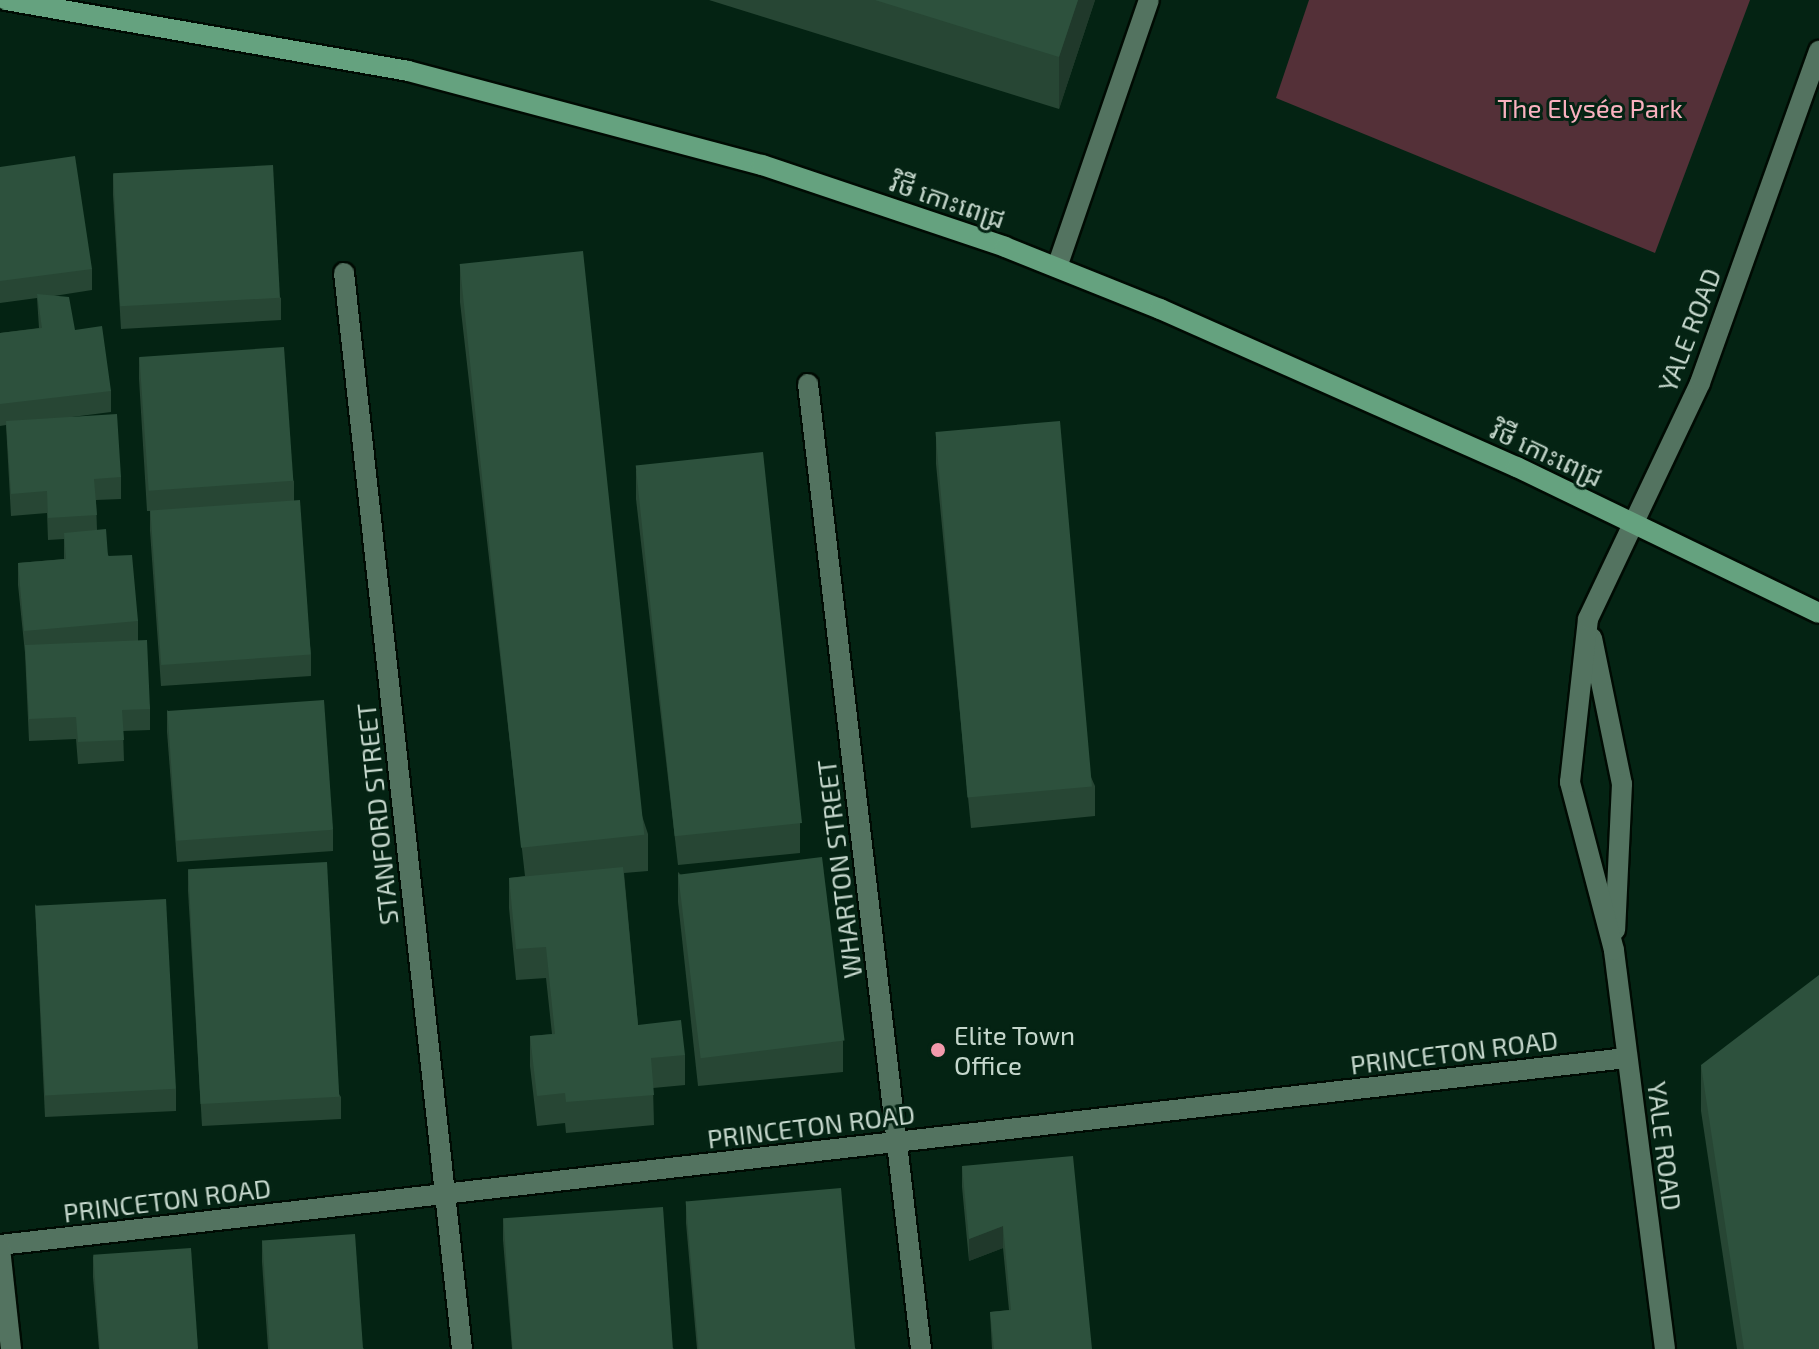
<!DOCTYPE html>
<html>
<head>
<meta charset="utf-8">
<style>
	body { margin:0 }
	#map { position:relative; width:1819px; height:1349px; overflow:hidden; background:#042313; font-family:"Exo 2","Noto Sans Khmer",sans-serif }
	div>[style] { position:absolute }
	.green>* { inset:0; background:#543038 }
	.roads { filter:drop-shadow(2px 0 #000b03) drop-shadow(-2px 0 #000b03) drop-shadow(0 2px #000b03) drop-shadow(0 -2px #000b03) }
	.minor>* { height:20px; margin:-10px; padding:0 10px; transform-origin:10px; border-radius:10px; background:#537360 }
	.major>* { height:20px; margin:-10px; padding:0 10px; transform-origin:10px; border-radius:10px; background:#65a27f }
	.wall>* { inset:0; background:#274634 }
	.shaded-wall>* { inset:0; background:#20392b }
	.building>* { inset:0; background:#2d513d; transform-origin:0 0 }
	.dots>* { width:22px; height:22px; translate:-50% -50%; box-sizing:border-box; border:4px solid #042313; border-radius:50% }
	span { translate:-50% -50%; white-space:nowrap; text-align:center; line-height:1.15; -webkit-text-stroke:6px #042313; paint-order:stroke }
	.park-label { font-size:26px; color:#f9b1bf }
	.street-label { font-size:26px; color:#c5d7cc }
	.poi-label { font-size:26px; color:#c5d7cc }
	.left { translate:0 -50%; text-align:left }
</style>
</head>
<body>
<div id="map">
	<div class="green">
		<div style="clip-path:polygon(1309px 0,1750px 0,1655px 253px,1276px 98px)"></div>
	</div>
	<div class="roads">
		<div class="minor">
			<div style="left:1057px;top:267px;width:282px;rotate:-71deg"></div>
			<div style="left:344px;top:273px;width:1082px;rotate:83.74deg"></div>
			<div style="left:808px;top:384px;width:972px;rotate:83.32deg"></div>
			<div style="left:1592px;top:638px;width:149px;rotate:78.4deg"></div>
			<div style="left:1622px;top:784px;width:146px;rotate:92.7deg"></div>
			<div style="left:0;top:1245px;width:1638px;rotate:-6.56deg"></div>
			<div style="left:0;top:1248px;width:102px;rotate:83.8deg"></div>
			<div style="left:1665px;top:1349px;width:402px;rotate:-97.3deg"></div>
			<div style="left:1614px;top:950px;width:174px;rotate:-104.7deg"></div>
			<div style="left:1570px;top:782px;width:164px;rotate:-83.7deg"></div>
			<div style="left:1588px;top:619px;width:261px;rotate:-64.6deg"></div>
			<div style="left:1700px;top:383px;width:353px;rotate:-70.3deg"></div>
		</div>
		<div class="major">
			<div style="left:6px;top:0;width:408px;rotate:10deg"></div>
			<div style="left:408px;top:71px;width:366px;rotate:14.9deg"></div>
			<div style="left:762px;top:165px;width:256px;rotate:18.6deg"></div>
			<div style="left:1005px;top:247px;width:167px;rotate:21.8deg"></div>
			<div style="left:1160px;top:309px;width:390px;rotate:23.9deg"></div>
			<div style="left:1517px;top:467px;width:335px;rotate:25.8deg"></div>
		</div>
	</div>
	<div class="wall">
		<div style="clip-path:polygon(709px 0,1095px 0,1059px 109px)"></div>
		<div style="clip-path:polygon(0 167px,92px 269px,92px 290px,54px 296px,111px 391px,111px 412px,72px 417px,121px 477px,121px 499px,96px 500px,97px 530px,138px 621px,138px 641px,150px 709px,150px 730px,123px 731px,124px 761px,78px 764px,76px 739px,29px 741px,25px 653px,18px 585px,18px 563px,64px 559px,64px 539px,48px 540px,47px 513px,11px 516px,6px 425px,0 426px,0 333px,39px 328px,37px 298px,0 303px)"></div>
		<div style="clip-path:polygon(113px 174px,281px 298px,281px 320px,121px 329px,113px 195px)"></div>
		<div style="clip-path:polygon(460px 265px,648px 834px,648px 871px,624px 873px,638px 1025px,685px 1055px,685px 1085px,653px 1088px,654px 1125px,566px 1133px,565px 1123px,537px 1126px,530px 1066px,530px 1036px,552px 1034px,546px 978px,516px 980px,509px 908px,509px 878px,525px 876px,460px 302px)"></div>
		<div style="clip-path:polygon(139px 357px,294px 481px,294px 501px,311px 655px,311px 676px,161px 686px,150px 531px,150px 511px,147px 511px,139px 379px)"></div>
		<div style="clip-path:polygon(936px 433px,1095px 786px,1095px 816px,971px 828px,936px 464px)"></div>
		<div style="clip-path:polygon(636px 469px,800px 823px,800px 853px,678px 865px,636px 499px)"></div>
		<div style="clip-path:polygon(167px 710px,333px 830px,333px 851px,177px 862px,167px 732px)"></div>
		<div style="clip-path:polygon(188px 869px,341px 1097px,341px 1119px,202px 1126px,188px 891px)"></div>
		<div style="clip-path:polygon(678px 872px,843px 1041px,843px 1072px,698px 1086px,678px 902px)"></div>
		<div style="clip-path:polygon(35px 904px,176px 1089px,176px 1111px,45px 1117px)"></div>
		<div style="clip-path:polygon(1701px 1065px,1819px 1349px,1737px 1349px,1701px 1111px)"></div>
		<div style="clip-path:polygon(962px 1166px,1092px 1349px,992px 1349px,990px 1312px,1009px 1310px,1003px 1248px,969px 1261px,962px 1187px)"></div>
		<div style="clip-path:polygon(686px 1201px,856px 1349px,697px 1349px,686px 1223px)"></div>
		<div style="clip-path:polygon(503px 1218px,674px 1349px,512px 1349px,503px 1240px)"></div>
		<div style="clip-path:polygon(262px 1240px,364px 1349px,268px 1349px,262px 1262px)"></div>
		<div style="clip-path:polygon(93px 1256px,198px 1349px,99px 1349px,93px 1277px)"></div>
	</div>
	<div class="shaded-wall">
		<div style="clip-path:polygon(1078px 0,1095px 0,1059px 109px,1059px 57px)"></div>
		<div style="clip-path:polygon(1003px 1226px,1003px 1248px,969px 1261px,969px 1239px)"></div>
	</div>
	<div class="building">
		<div style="clip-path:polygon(875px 0,1078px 0,1059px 57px)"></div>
		<div style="clip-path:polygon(75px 156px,92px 269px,0 281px,0 167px)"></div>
		<div style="left:273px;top:165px;width:133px;height:160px;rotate:87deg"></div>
		<div style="left:583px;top:251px;width:587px;height:124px;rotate:84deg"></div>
		<div style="clip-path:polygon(37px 294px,69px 297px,75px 330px,102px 326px,111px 391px,0 404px,0 333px,42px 328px)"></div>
		<div style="left:284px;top:347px;width:134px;height:145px;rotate:86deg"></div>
		<div style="clip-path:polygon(117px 414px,121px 477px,94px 479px,97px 515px,48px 518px,47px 491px,11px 494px,6px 421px)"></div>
		<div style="left:1060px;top:421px;width:367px;height:125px;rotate:85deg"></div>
		<div style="left:763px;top:452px;width:373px;height:128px;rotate:84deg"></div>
		<div style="left:300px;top:500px;width:155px;height:150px;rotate:86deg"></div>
		<div style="clip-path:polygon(106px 529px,108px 556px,132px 555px,138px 621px,24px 631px,18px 563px,66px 559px,64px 533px)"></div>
		<div style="clip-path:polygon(147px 640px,150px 709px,122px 710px,124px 740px,78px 742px,76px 717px,29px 719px,25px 645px)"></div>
		<div style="left:324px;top:700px;width:130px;height:157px;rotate:86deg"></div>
		<div style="left:822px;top:857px;width:185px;height:145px;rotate:83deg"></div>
		<div style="left:327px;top:862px;width:235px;height:139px;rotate:87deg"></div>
		<div style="clip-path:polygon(623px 867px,638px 1025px,681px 1020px,685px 1055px,651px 1058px,654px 1095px,566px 1102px,565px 1093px,537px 1096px,530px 1036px,555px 1034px,546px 947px,516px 949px,509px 878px)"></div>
		<div style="left:166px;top:899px;width:190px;height:131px;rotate:87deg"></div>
		<div style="clip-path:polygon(1819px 975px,1819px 1349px,1744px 1349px,1701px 1065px)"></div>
		<div style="clip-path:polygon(1073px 1156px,1092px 1349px,994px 1349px,990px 1312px,1011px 1310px,1003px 1226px,969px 1239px,962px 1166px)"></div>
		<div style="left:841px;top:1188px;width:162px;height:156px;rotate:85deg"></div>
		<div style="left:663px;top:1207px;width:142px;height:160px;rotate:86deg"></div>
		<div style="left:355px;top:1234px;width:115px;height:93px;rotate:86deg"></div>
		<div style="left:191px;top:1248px;width:101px;height:98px;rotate:86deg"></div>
	</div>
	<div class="dots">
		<div style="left:938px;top:1050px;background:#f39aac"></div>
	</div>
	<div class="park-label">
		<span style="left:1590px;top:108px">The Elysée Park</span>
	</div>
	<div class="street-label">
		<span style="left:948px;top:200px;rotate:19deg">វិថី កោះពេជ្រ</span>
		<span style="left:1689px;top:330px;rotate:-69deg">YALE ROAD</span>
		<span style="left:1547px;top:453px;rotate:25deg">វិថី កោះពេជ្រ</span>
		<span style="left:377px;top:814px;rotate:-96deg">STANFORD STREET</span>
		<span style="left:839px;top:869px;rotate:-97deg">WHARTON STREET</span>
		<span style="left:1454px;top:1052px;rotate:-7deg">PRINCETON ROAD</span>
		<span style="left:811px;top:1126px;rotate:-7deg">PRINCETON ROAD</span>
		<span style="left:1665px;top:1146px;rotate:83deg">YALE ROAD</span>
		<span style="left:167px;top:1200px;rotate:-7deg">PRINCETON ROAD</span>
	</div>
	<div class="poi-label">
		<span class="left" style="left:954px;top:1050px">Elite Town<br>Office</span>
	</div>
</div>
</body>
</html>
